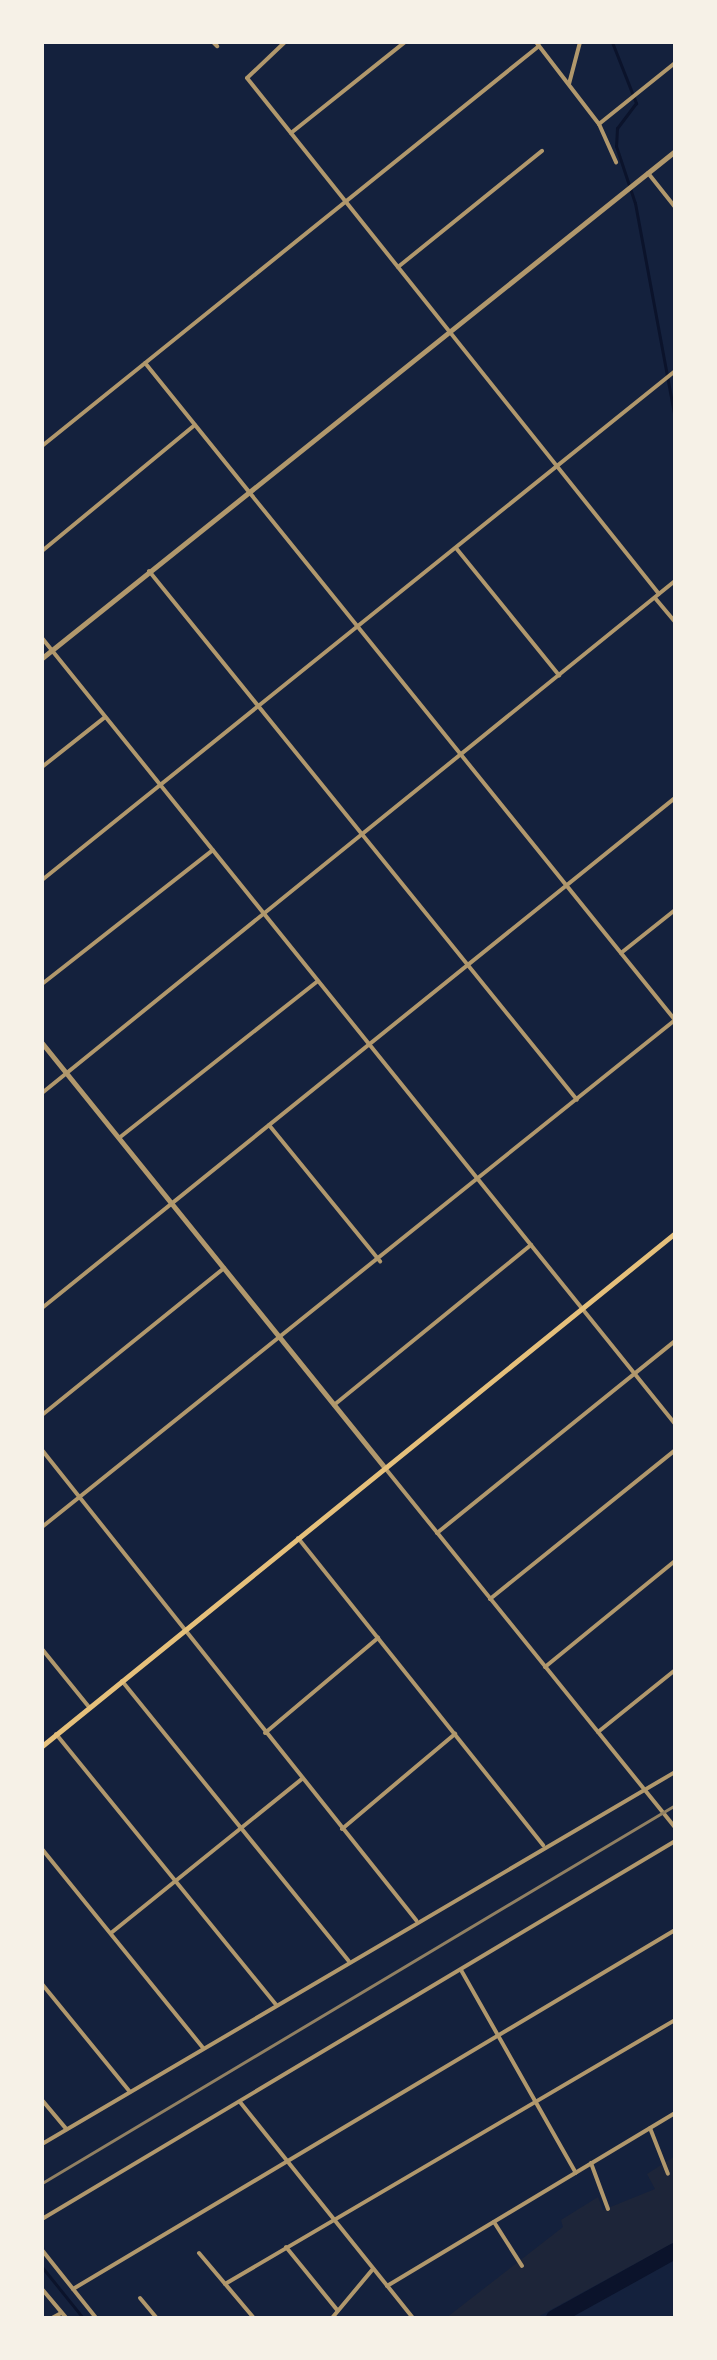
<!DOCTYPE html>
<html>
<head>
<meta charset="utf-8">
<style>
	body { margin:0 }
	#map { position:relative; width:717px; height:2360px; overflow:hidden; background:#14213d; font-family:Montserrat,sans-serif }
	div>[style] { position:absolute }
	.green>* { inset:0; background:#1d2539 }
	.stream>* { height:3px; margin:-1.5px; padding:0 1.5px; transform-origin:1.5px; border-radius:1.5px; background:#0b132b }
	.river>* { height:16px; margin:-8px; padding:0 8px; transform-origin:8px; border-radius:8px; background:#0b132b }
	.minor>* { height:4px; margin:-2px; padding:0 2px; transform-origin:2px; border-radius:2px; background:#b1986c }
	.tertiary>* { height:5px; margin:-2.5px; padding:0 2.5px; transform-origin:2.5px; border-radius:2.5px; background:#b1986c }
	.secondary>* { height:5px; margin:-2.5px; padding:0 2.5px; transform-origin:2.5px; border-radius:2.5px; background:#e5c07b }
	.rail>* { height:3px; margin:-1.5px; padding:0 1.5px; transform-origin:1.5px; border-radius:1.5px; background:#918062 }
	span { translate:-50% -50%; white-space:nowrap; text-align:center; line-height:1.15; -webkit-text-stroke:8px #f6f1e7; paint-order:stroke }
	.frame { position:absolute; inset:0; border:44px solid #f6f1e7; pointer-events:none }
</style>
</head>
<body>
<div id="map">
	<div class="green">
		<div style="clip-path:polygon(675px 2156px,675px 2242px,536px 2318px,446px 2318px,563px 2227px,561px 2220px,598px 2197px,603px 2210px,655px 2189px,647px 2174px)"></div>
	</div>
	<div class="stream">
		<div style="left:612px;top:42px;width:66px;rotate:68.5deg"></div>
		<div style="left:636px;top:103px;width:31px;rotate:127deg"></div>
		<div style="left:617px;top:128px;width:18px;rotate:93deg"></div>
		<div style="left:616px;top:146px;width:60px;rotate:71.6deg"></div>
		<div style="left:635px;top:203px;width:220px;rotate:79.5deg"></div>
		<div style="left:42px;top:2267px;width:65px;rotate:51.2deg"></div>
	</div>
	<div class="river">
		<div style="left:554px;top:2318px;width:138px;rotate:-29deg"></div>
	</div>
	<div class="minor">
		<div style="left:213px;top:42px;width:6px;rotate:45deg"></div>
		<div style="left:285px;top:42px;width:52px;rotate:136.5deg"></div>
		<div style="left:247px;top:78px;width:660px;rotate:51.39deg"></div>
		<div style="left:536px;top:42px;width:103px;rotate:52.5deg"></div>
		<div style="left:599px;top:124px;width:42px;rotate:65.9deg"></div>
		<div style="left:569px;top:84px;width:43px;rotate:-75.3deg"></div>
		<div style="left:599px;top:124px;width:97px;rotate:-38.8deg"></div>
		<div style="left:291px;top:133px;width:146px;rotate:-38.6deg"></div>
		<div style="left:648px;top:173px;width:43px;rotate:51.5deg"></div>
		<div style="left:398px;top:267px;width:185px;rotate:-38.9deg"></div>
		<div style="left:42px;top:446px;width:638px;rotate:-38.83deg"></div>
		<div style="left:456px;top:548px;width:164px;rotate:51deg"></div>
		<div style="left:42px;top:551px;width:198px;rotate:-39.5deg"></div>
		<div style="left:149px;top:571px;width:680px;rotate:51.02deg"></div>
		<div style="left:655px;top:598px;width:31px;rotate:50deg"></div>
		<div style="left:42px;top:638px;width:1009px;rotate:51.15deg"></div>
		<div style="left:42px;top:767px;width:80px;rotate:-38.4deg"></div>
		<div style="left:42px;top:880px;width:812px;rotate:-38.8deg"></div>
		<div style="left:621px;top:953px;width:69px;rotate:-38.5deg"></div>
		<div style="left:42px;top:984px;width:217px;rotate:-38.1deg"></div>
		<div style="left:42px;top:1093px;width:814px;rotate:-38.97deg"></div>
		<div style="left:269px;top:1125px;width:176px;rotate:50.8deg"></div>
		<div style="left:119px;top:1138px;width:253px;rotate:-38.3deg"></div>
		<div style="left:42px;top:1308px;width:813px;rotate:-38.86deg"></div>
		<div style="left:334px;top:1405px;width:254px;rotate:-39.1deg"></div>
		<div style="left:42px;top:1415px;width:234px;rotate:-38.9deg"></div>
		<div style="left:42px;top:1450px;width:601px;rotate:51.49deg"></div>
		<div style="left:385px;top:1468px;width:461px;rotate:51.1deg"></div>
		<div style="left:42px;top:1527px;width:811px;rotate:-38.69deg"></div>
		<div style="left:675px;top:1020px;width:844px;rotate:-128.89deg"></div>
		<div style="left:437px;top:1533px;width:306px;rotate:-38.9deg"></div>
		<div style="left:298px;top:1538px;width:393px;rotate:51.4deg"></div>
		<div style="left:490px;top:1599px;width:238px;rotate:-38.8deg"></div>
		<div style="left:42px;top:1649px;width:75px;rotate:51deg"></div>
		<div style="left:545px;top:1667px;width:168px;rotate:-39.2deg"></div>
		<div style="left:122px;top:1681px;width:360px;rotate:51deg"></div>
		<div style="left:598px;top:1732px;width:99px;rotate:-38.8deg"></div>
		<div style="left:265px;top:1733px;width:148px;rotate:-40.1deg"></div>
		<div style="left:56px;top:1734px;width:349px;rotate:50.9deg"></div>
		<div style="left:342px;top:1829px;width:148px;rotate:-40.1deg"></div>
		<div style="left:42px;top:1849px;width:256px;rotate:51deg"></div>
		<div style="left:111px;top:1933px;width:245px;rotate:-38.9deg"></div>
		<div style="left:461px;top:1970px;width:233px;rotate:60.5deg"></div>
		<div style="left:42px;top:1984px;width:139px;rotate:50.8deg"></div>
		<div style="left:42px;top:2100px;width:38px;rotate:50deg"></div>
		<div style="left:240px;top:2102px;width:277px;rotate:51.3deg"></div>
		<div style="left:650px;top:2128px;width:49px;rotate:68.6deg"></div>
		<div style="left:42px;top:2144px;width:734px;rotate:-30.44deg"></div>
		<div style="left:591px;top:2163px;width:49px;rotate:69.7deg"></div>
		<div style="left:42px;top:2219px;width:737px;rotate:-30.84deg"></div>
		<div style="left:494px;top:2222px;width:52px;rotate:57.5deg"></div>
		<div style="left:286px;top:2247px;width:82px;rotate:50.9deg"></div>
		<div style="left:42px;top:2250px;width:87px;rotate:51.5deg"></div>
		<div style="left:199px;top:2253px;width:85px;rotate:49.8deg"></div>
		<div style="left:225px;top:2284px;width:522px;rotate:-30.4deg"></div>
		<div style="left:387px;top:2286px;width:336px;rotate:-31deg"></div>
		<div style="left:42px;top:2289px;width:38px;rotate:50deg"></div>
		<div style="left:73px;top:2289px;width:701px;rotate:-30.81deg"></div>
		<div style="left:140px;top:2298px;width:26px;rotate:50deg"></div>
		<div style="left:52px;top:2318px;width:10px;rotate:-29deg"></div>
		<div style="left:332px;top:2318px;width:64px;rotate:-50.1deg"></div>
	</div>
	<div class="tertiary">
		<div style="left:42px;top:658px;width:811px;rotate:-38.69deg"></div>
		<div style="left:42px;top:1043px;width:546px;rotate:51.09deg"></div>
	</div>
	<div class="secondary">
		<div style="left:42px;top:1746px;width:815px;rotate:-39.02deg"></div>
	</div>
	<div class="rail">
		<div style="left:42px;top:2183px;width:737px;rotate:-30.84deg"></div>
	</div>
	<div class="frame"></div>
</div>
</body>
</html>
